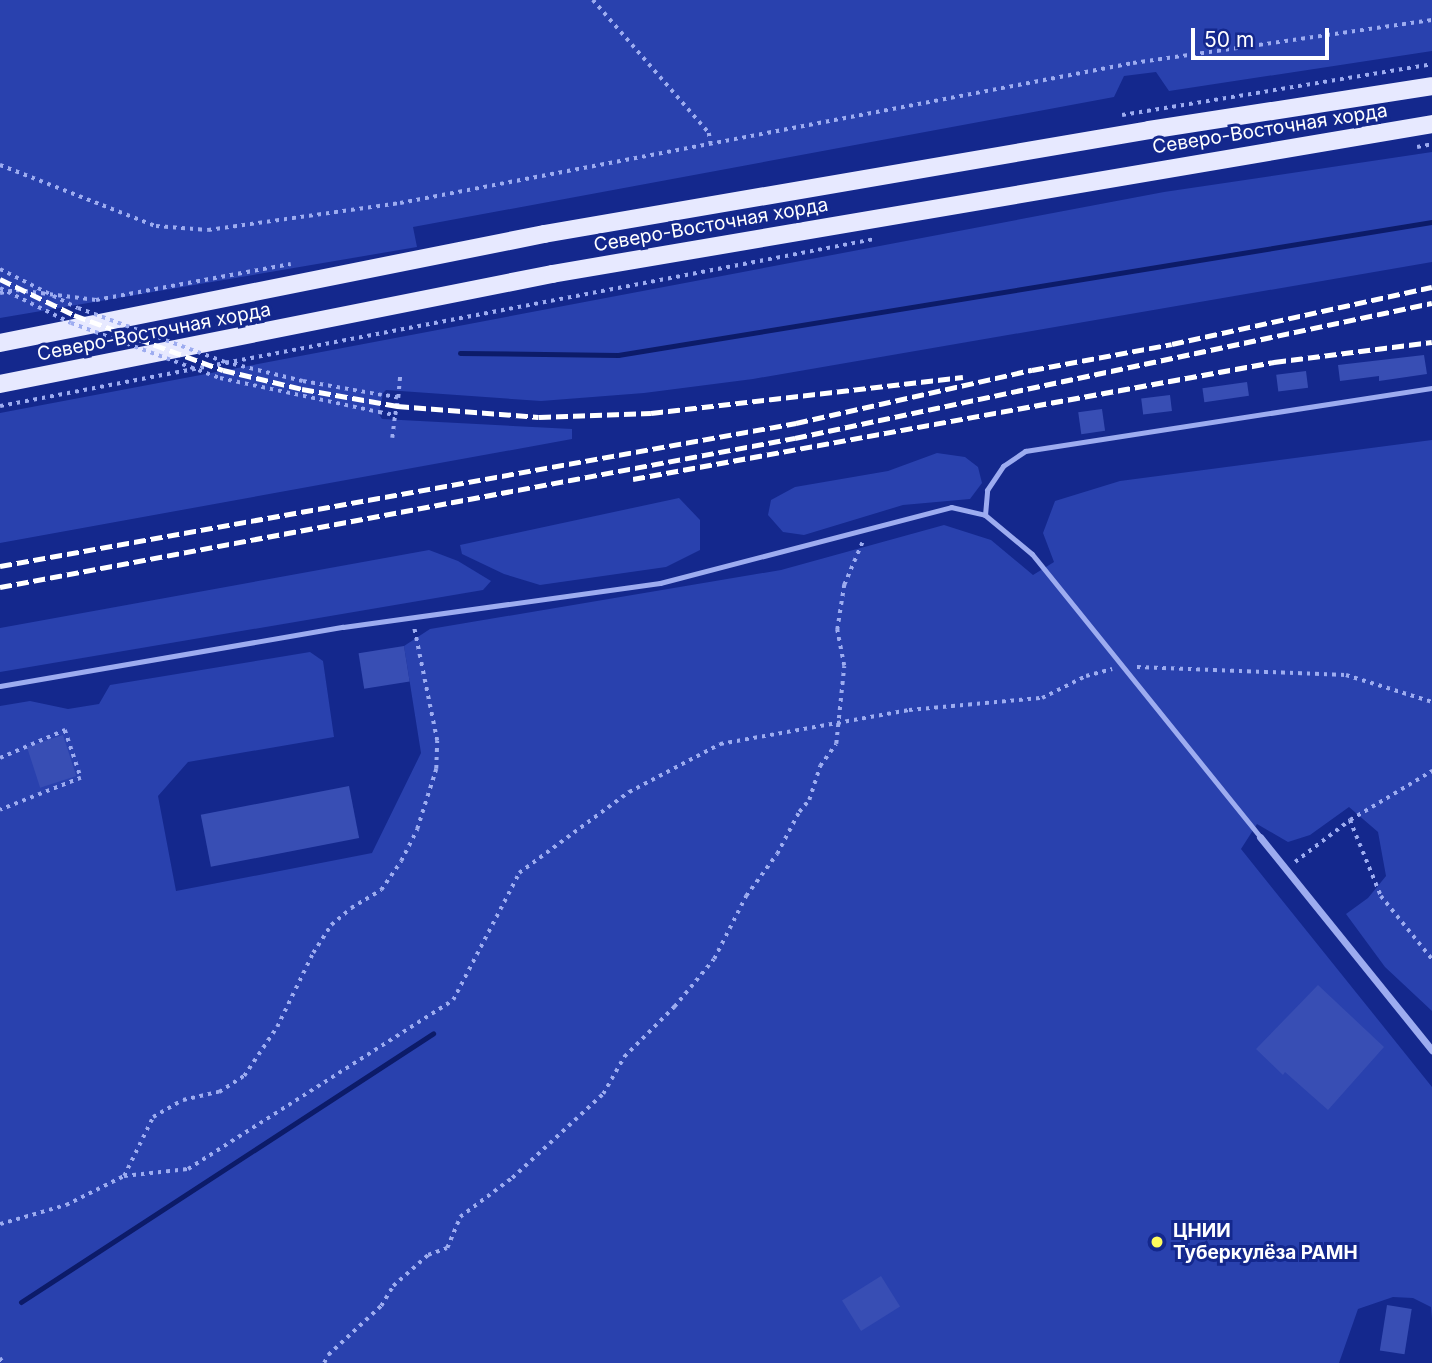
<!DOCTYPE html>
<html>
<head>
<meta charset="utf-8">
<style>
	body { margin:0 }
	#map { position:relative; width:1432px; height:1363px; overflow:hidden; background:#14288d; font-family:Inter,sans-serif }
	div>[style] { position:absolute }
	.green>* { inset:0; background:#2941ae }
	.stream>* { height:5px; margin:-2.5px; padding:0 2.5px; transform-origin:2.5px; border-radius:2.5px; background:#0c1b69 }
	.building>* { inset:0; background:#384eb4; transform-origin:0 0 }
	.path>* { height:3.5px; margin-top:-1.75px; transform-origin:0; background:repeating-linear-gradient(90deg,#9dacf0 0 3.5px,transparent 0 8.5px) }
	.service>* { height:5px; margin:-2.5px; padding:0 2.5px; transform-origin:2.5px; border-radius:2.5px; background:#9dacf0 }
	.minor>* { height:7px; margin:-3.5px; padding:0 3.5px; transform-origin:3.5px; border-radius:3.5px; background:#9dacf0 }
	.primary>* { height:18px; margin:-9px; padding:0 9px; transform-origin:9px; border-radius:9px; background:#e7e9ff }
	.rail>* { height:5px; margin-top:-2.5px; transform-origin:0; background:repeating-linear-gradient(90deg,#fff 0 12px,transparent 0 17px) }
	.path-bridge>* { height:3.5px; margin-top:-1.75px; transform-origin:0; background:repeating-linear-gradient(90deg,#9dacf0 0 3.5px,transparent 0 8.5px) }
	.dots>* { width:19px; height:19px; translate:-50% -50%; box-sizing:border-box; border:4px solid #14288d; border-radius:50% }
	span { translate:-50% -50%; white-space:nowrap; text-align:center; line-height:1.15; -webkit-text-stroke:6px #14288d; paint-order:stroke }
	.street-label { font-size:19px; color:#fff }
	.poi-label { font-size:19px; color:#fff; font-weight:700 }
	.left { translate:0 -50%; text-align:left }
	.scale { position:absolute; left:1191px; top:28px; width:138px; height:32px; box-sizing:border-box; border:4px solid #fff; border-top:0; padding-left:9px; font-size:21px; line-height:24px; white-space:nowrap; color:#fff; -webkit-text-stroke:5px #14288d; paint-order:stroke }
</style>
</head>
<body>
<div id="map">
	<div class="green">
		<div style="clip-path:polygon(0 0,1432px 0,1432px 51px,1169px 91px,1156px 72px,1124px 76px,1114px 97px,413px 227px,417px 247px,0 318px)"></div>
		<div style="clip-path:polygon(1432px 152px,1432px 262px,753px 379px,644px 393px,541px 401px,386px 390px,383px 393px,379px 414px,382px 419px,572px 429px,572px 439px,0 543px,0 413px,1164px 192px)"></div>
		<div style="clip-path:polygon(1432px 440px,1432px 1011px,1385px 967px,1346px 914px,1368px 898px,1386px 876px,1378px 832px,1349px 807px,1310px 835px,1288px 842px,1257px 824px,1241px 849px,1432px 1087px,1432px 1319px,1431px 1307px,1413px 1298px,1393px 1297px,1358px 1309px,1339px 1363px,0 1363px,0 706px,30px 701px,68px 709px,99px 704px,110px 685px,310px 652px,323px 661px,334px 737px,188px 762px,158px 796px,176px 891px,372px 853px,421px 753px,404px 646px,430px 629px,781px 570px,944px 525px,991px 540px,1033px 575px,1054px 562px,1043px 533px,1055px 501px,1120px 481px)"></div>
		<div style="clip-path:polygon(937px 453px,965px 457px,978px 467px,982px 483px,970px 499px,903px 505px,804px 535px,783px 532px,768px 515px,771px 500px,795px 487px,888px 471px)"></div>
		<div style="clip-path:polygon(679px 498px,700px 520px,700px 550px,666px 567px,540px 585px,504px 574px,462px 554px,460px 545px)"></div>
		<div style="clip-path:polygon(429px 550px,458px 561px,491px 581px,483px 590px,0 672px,0 628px)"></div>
	</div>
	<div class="stream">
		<div style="left:460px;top:353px;width:158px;rotate:0.7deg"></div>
		<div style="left:618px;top:355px;width:825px;rotate:-9.28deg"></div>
		<div style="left:21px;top:1302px;width:492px;rotate:-33.1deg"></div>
	</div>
	<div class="building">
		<div style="clip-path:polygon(1424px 355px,1427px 374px,1379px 381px,1379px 376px,1340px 381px,1338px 365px)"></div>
		<div style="left:1306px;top:371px;width:17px;height:30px;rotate:83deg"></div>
		<div style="left:1247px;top:382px;width:14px;height:45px;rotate:82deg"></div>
		<div style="left:1170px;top:395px;width:16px;height:29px;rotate:83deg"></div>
		<div style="left:1102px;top:409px;width:22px;height:24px;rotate:82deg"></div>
		<div style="left:404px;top:646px;width:36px;height:46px;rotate:81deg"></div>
		<div style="left:63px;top:735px;width:43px;height:38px;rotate:72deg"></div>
		<div style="left:349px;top:786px;width:53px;height:151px;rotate:79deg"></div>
		<div style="clip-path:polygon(1318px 985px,1384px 1047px,1328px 1110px,1285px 1072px,1283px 1075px,1256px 1049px)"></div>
		<div style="left:881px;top:1276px;width:36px;height:46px;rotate:58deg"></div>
		<div style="left:1387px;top:1305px;width:25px;height:46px;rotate:9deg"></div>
	</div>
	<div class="path">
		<div style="left:593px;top:0;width:176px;rotate:48.9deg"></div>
		<div style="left:709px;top:133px;width:11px;rotate:80deg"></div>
		<div style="left:1122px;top:115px;width:314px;rotate:-9.3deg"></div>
		<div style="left:1417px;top:147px;width:15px;rotate:-11deg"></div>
		<div style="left:0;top:165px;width:168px;rotate:21.4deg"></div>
		<div style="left:156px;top:226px;width:52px;rotate:4.4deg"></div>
		<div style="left:208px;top:230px;width:194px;rotate:-8deg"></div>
		<div style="left:400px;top:203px;width:746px;rotate:-10.81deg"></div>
		<div style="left:1133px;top:63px;width:302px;rotate:-8.2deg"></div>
		<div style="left:0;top:293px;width:16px;rotate:-11deg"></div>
		<div style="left:16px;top:290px;width:81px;rotate:7.1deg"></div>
		<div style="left:96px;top:300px;width:198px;rotate:-10.5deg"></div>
		<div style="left:398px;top:398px;width:23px;rotate:-85deg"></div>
		<div style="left:0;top:406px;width:891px;rotate:-10.81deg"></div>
		<div style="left:379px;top:412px;width:16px;rotate:11deg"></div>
		<div style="left:395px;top:415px;width:17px;rotate:-80deg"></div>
		<div style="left:398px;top:398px;width:16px;rotate:-169deg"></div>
		<div style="left:392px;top:438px;width:23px;rotate:-83deg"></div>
		<div style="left:1137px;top:667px;width:209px;rotate:2.2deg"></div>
		<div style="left:1346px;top:675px;width:90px;rotate:17.4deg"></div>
		<div style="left:0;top:758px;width:71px;rotate:-23.3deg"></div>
		<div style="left:65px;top:730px;width:51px;rotate:71.6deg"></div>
		<div style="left:81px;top:778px;width:87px;rotate:158.4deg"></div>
		<div style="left:1350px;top:820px;width:96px;rotate:-30.9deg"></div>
		<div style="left:1295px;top:862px;width:69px;rotate:-37.4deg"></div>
		<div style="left:1350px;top:820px;width:82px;rotate:67.8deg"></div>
		<div style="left:1381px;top:896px;width:81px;rotate:51deg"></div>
		<div style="left:124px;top:1176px;width:64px;rotate:-6.2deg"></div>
		<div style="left:188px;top:1169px;width:314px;rotate:-32.5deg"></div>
		<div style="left:453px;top:1000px;width:143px;rotate:-62.5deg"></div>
		<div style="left:519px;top:873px;width:137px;rotate:-36.4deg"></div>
		<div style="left:629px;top:792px;width:103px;rotate:-27.8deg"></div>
		<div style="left:720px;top:744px;width:192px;rotate:-10.2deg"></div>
		<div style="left:909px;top:710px;width:134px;rotate:-5.2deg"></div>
		<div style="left:1042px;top:698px;width:49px;rotate:-26.6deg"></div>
		<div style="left:1086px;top:676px;width:27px;rotate:-15deg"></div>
		<div style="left:0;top:1224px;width:69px;rotate:-16.1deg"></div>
		<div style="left:66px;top:1205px;width:65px;rotate:-26.6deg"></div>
		<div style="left:124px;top:1176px;width:66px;rotate:-63.8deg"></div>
		<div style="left:153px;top:1117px;width:34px;rotate:-30deg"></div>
		<div style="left:183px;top:1100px;width:37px;rotate:-13deg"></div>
		<div style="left:219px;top:1092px;width:30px;rotate:-33deg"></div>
		<div style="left:244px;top:1076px;width:59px;rotate:-56deg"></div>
		<div style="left:277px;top:1027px;width:82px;rotate:-64.1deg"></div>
		<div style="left:313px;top:953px;width:33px;rotate:-57deg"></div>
		<div style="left:331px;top:925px;width:26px;rotate:-40deg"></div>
		<div style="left:351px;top:908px;width:35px;rotate:-31deg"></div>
		<div style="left:381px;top:890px;width:35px;rotate:-55deg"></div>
		<div style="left:401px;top:861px;width:36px;rotate:-63deg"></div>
		<div style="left:417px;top:829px;width:63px;rotate:-72.4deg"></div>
		<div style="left:436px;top:769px;width:28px;rotate:-88deg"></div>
		<div style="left:437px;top:741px;width:115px;rotate:-101.5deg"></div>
		<div style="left:0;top:1358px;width:6px;rotate:59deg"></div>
		<div style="left:324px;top:1363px;width:9px;rotate:-63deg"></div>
		<div style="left:328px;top:1355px;width:72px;rotate:-42.8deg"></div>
		<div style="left:381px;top:1306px;width:23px;rotate:-59deg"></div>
		<div style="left:393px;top:1286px;width:47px;rotate:-41.5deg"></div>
		<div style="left:428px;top:1255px;width:20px;rotate:-20deg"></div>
		<div style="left:447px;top:1248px;width:34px;rotate:-67deg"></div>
		<div style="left:460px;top:1217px;width:65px;rotate:-36.9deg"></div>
		<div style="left:512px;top:1178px;width:124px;rotate:-42.7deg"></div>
		<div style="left:603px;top:1094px;width:43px;rotate:-60.4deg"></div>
		<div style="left:624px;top:1057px;width:71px;rotate:-45deg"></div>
		<div style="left:674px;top:1007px;width:62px;rotate:-50.2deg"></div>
		<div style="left:714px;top:959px;width:71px;rotate:-63.1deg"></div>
		<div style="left:746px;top:896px;width:52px;rotate:-53.6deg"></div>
		<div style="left:777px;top:854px;width:47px;rotate:-62.4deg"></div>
		<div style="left:799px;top:812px;width:16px;rotate:-50deg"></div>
		<div style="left:809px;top:800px;width:36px;rotate:-72deg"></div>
		<div style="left:820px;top:766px;width:27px;rotate:-54deg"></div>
		<div style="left:836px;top:744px;width:78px;rotate:-84.1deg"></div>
		<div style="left:844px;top:666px;width:37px;rotate:-101deg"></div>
		<div style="left:837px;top:630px;width:46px;rotate:-81.2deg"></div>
		<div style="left:844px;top:585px;width:46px;rotate:-66.8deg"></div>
	</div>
	<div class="service">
		<div style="left:985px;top:515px;width:25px;rotate:-85deg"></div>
		<div style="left:987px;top:490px;width:29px;rotate:-56deg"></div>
		<div style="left:1003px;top:466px;width:27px;rotate:-34deg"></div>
		<div style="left:1025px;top:451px;width:412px;rotate:-8.8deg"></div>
		<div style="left:0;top:686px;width:348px;rotate:-9.8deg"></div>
		<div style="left:343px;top:627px;width:320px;rotate:-7.9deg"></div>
		<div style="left:660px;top:583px;width:301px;rotate:-14.6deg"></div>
		<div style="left:951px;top:507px;width:35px;rotate:13deg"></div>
		<div style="left:985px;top:515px;width:61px;rotate:39.7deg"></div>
		<div style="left:1032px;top:554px;width:363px;rotate:51.1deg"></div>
	</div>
	<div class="minor">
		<div style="left:1260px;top:837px;width:274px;rotate:51.1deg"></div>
	</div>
	<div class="primary">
		<div style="left:0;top:343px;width:555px;rotate:-11.33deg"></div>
		<div style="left:544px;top:234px;width:614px;rotate:-9.75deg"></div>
		<div style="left:1149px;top:130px;width:286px;rotate:-8.8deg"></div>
		<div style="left:0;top:384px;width:563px;rotate:-11.27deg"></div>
		<div style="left:552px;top:274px;width:893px;rotate:-9.67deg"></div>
	</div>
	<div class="rail">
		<div style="left:0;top:279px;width:82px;rotate:25.9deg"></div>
		<div style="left:74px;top:315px;width:159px;rotate:20.3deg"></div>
		<div style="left:223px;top:370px;width:81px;rotate:13.5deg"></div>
		<div style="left:302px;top:389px;width:97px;rotate:10.1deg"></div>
		<div style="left:397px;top:406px;width:142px;rotate:4.4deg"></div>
		<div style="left:539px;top:417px;width:112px;rotate:-2deg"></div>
		<div style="left:651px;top:413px;width:314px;rotate:-6.6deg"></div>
		<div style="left:633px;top:479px;width:652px;rotate:-10.34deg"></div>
		<div style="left:1274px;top:362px;width:159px;rotate:-7.2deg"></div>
		<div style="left:0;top:566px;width:809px;rotate:-10.18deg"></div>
		<div style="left:796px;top:423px;width:242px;rotate:-12.7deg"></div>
		<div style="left:1032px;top:370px;width:142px;rotate:-10.5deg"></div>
		<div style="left:1172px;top:344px;width:266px;rotate:-12.4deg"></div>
		<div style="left:0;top:587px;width:809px;rotate:-10.62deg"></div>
		<div style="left:795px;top:438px;width:651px;rotate:-11.97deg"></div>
	</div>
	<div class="path-bridge">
		<div style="left:0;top:269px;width:87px;rotate:26.6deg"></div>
		<div style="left:78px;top:308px;width:157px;rotate:20.2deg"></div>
		<div style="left:225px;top:362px;width:80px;rotate:13.7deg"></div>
		<div style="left:303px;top:381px;width:80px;rotate:10deg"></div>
		<div style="left:0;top:288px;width:79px;rotate:26.2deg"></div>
		<div style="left:71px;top:323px;width:159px;rotate:20.3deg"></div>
		<div style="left:220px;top:378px;width:163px;rotate:12.1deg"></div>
	</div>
	<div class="dots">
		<div style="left:1157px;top:1242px;background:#fffc5d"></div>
	</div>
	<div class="street-label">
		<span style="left:1270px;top:129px;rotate:-9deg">Северо-Восточная хорда</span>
		<span style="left:711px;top:225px;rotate:-10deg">Северо-Восточная хорда</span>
		<span style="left:154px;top:332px;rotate:-11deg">Северо-Восточная хорда</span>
	</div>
	<div class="poi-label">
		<span class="left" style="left:1173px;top:1242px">ЦНИИ<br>Туберкулёза РАМН</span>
	</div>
	<div class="scale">50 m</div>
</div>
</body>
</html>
